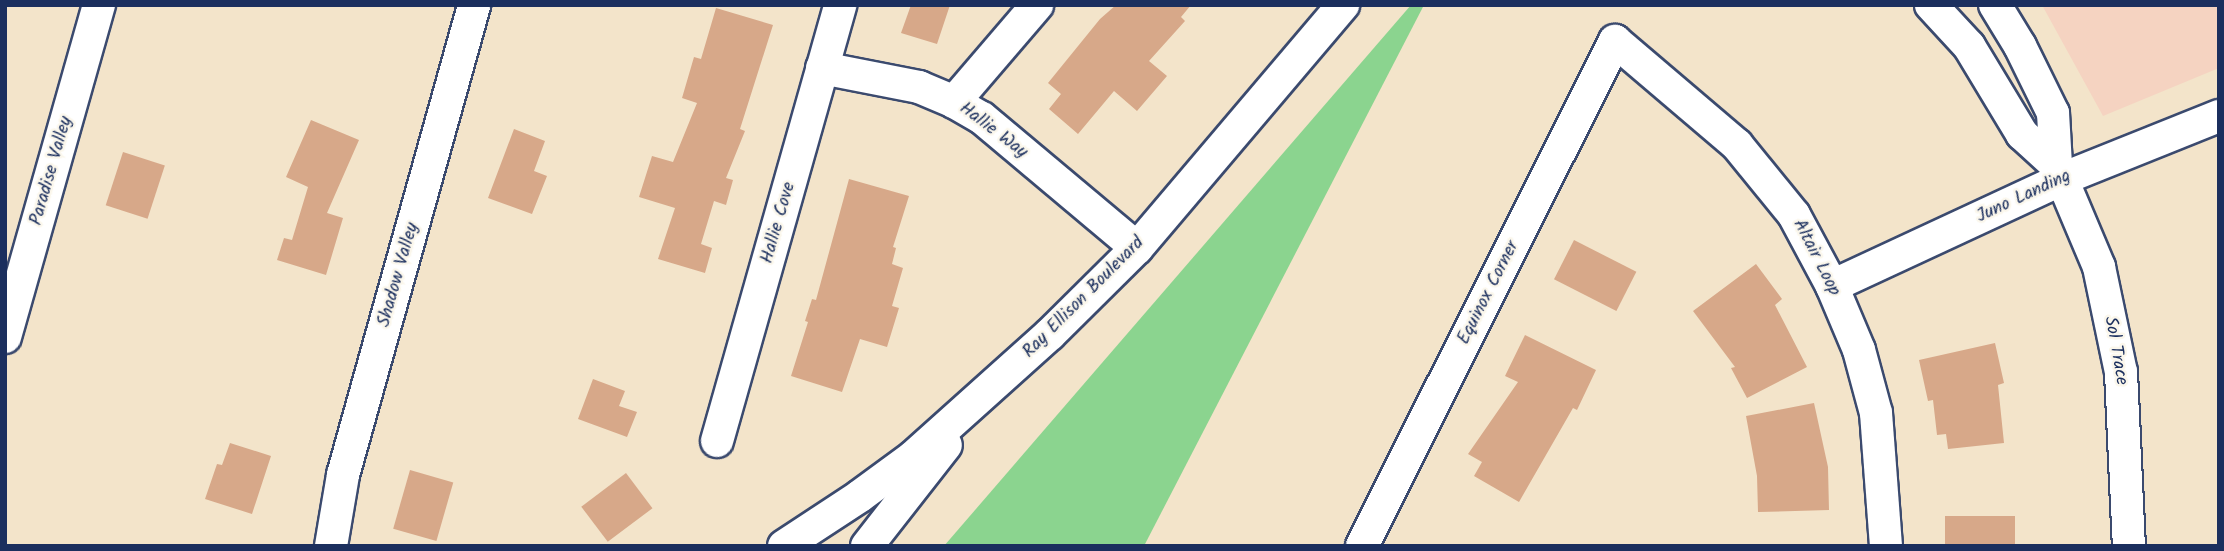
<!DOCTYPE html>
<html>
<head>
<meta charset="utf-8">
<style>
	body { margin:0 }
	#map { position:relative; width:2224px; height:551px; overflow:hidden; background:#f3e4ca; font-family:Kalam,sans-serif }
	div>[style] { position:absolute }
	.built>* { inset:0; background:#f5d3c1 }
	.green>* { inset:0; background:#8bd48f }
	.building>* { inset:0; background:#d7a889; transform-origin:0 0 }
	.roads { filter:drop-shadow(2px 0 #3b4a6e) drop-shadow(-2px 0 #3b4a6e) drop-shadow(0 2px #3b4a6e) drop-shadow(0 -2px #3b4a6e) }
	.minor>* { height:32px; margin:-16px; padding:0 16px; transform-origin:16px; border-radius:16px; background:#fff }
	span { translate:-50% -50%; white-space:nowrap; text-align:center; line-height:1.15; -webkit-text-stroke:5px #fbf7ec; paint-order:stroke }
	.street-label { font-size:18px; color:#1b2f5e }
	.frame { position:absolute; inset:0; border:7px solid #1b2f5e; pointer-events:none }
</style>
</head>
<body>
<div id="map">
	<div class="built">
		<div style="clip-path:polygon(2042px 5px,2219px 5px,2219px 68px,2103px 116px)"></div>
	</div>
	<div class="green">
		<div style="clip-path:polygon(1411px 5px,1424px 5px,1144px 546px,944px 546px)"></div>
	</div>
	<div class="building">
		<div style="clip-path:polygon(911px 5px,950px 5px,937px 44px,901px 33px)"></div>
		<div style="clip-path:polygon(1116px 5px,1191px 5px,1181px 17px,1185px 21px,1149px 61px,1167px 76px,1137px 111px,1114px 91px,1078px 134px,1049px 109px,1061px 94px,1048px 83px,1100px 19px)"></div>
		<div style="clip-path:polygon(716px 8px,773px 25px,740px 129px,745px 131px,726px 178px,733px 180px,726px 205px,714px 201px,701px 244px,712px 248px,705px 273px,658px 259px,675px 208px,639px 197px,652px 156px,673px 162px,697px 103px,682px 98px,694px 57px,701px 59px)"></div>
		<div style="clip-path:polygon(311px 120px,359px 140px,327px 213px,343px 218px,326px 275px,277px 260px,284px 238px,292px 240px,308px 187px,286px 177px)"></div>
		<div style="clip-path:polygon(514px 129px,545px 141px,534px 171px,547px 176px,532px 214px,488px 198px)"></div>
		<div style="left:123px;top:152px;width:44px;height:56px;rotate:18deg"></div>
		<div style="clip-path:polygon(849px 179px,909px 196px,893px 247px,896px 248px,892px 264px,903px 268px,892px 306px,899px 308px,887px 347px,860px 339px,842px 392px,791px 376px,808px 322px,805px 321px,812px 299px,816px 300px)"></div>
		<div style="left:1574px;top:240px;width:70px;height:44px;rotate:27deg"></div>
		<div style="clip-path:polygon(1756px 264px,1782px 299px,1775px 305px,1807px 367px,1747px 398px,1731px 368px,1735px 367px,1693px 311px)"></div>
		<div style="clip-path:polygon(1525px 335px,1596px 370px,1577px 410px,1573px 408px,1519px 502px,1474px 476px,1482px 462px,1468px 454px,1518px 382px,1505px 376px)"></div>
		<div style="clip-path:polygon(1995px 343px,2004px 383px,1998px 385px,2004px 443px,1948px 449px,1946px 434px,1937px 435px,1933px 400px,1928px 401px,1919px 360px)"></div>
		<div style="clip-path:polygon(593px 379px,625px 391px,619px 406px,637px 412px,627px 437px,578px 419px)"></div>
		<div style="clip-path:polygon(1814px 403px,1828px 467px,1829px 510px,1758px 512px,1757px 476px,1746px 416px)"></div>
		<div style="clip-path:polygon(230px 443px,271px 456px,252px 514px,205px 499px,217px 464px,222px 465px)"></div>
		<div style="left:410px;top:470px;width:45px;height:61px;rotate:16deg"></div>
		<div style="left:626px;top:473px;width:44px;height:56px;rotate:53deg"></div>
		<div style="left:2015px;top:516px;width:30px;height:70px;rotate:90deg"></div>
	</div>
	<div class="roads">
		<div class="minor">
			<div style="left:1931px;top:5px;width:56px;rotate:47.2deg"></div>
			<div style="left:1969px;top:46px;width:103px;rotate:58.9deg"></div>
			<div style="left:2022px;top:134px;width:46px;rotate:42.4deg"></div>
			<div style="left:2056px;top:165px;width:111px;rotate:67.1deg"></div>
			<div style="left:2099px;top:267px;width:107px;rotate:78.2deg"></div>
			<div style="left:2121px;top:372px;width:174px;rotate:87.4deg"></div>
			<div style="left:1995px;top:5px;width:48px;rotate:58.6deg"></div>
			<div style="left:2020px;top:46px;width:75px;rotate:63.8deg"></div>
			<div style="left:2053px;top:113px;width:52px;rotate:86.7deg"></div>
			<div style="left:822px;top:68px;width:99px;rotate:11.1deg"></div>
			<div style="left:919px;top:87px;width:38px;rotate:23deg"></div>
			<div style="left:954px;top:102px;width:32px;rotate:30deg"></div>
			<div style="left:982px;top:118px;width:202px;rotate:40deg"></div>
			<div style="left:954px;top:102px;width:128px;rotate:-49.4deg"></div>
			<div style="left:1832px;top:286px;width:254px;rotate:-24.9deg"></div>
			<div style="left:2062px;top:179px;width:169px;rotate:-21.9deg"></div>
			<div style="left:5px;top:337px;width:345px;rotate:-74.2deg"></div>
			<div style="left:717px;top:441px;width:453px;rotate:-74.2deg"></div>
			<div style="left:331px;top:546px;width:72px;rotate:-80.4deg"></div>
			<div style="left:343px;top:475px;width:488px;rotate:-74.4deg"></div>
			<div style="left:784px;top:546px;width:91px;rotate:-33.3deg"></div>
			<div style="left:860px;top:496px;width:66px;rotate:-36.3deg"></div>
			<div style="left:913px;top:457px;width:184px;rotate:-41.9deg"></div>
			<div style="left:1050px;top:334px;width:122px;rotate:-44.7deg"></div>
			<div style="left:1137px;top:248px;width:319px;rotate:-49.7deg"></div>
			<div style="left:867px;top:546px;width:128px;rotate:-52deg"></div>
			<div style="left:1362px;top:546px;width:565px;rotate:-63.39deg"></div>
			<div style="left:1615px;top:41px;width:160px;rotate:40.4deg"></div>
			<div style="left:1737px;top:145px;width:90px;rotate:50.8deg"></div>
			<div style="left:1794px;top:215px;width:81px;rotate:61.8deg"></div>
			<div style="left:1832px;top:286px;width:69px;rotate:67.1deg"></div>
			<div style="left:1859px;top:350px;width:65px;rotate:74.9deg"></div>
			<div style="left:1876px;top:413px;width:133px;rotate:85.7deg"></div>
		</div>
	</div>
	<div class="street-label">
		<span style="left:993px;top:131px;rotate:37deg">Hallie Way</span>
		<span style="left:52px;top:171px;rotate:-74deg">Paradise Valley</span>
		<span style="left:2024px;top:197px;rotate:-25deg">Juno Landing</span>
		<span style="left:779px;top:223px;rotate:-74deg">Hallie Cove</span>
		<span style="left:1816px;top:258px;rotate:63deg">Altair Loop</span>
		<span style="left:399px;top:275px;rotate:-74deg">Shadow Valley</span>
		<span style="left:1489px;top:293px;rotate:-63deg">Equinox Corner</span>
		<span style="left:1084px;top:298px;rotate:-45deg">Ray Ellison Boulevard</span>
		<span style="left:2115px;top:351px;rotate:80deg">Sol Trace</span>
	</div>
	<div class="frame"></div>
</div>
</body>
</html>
